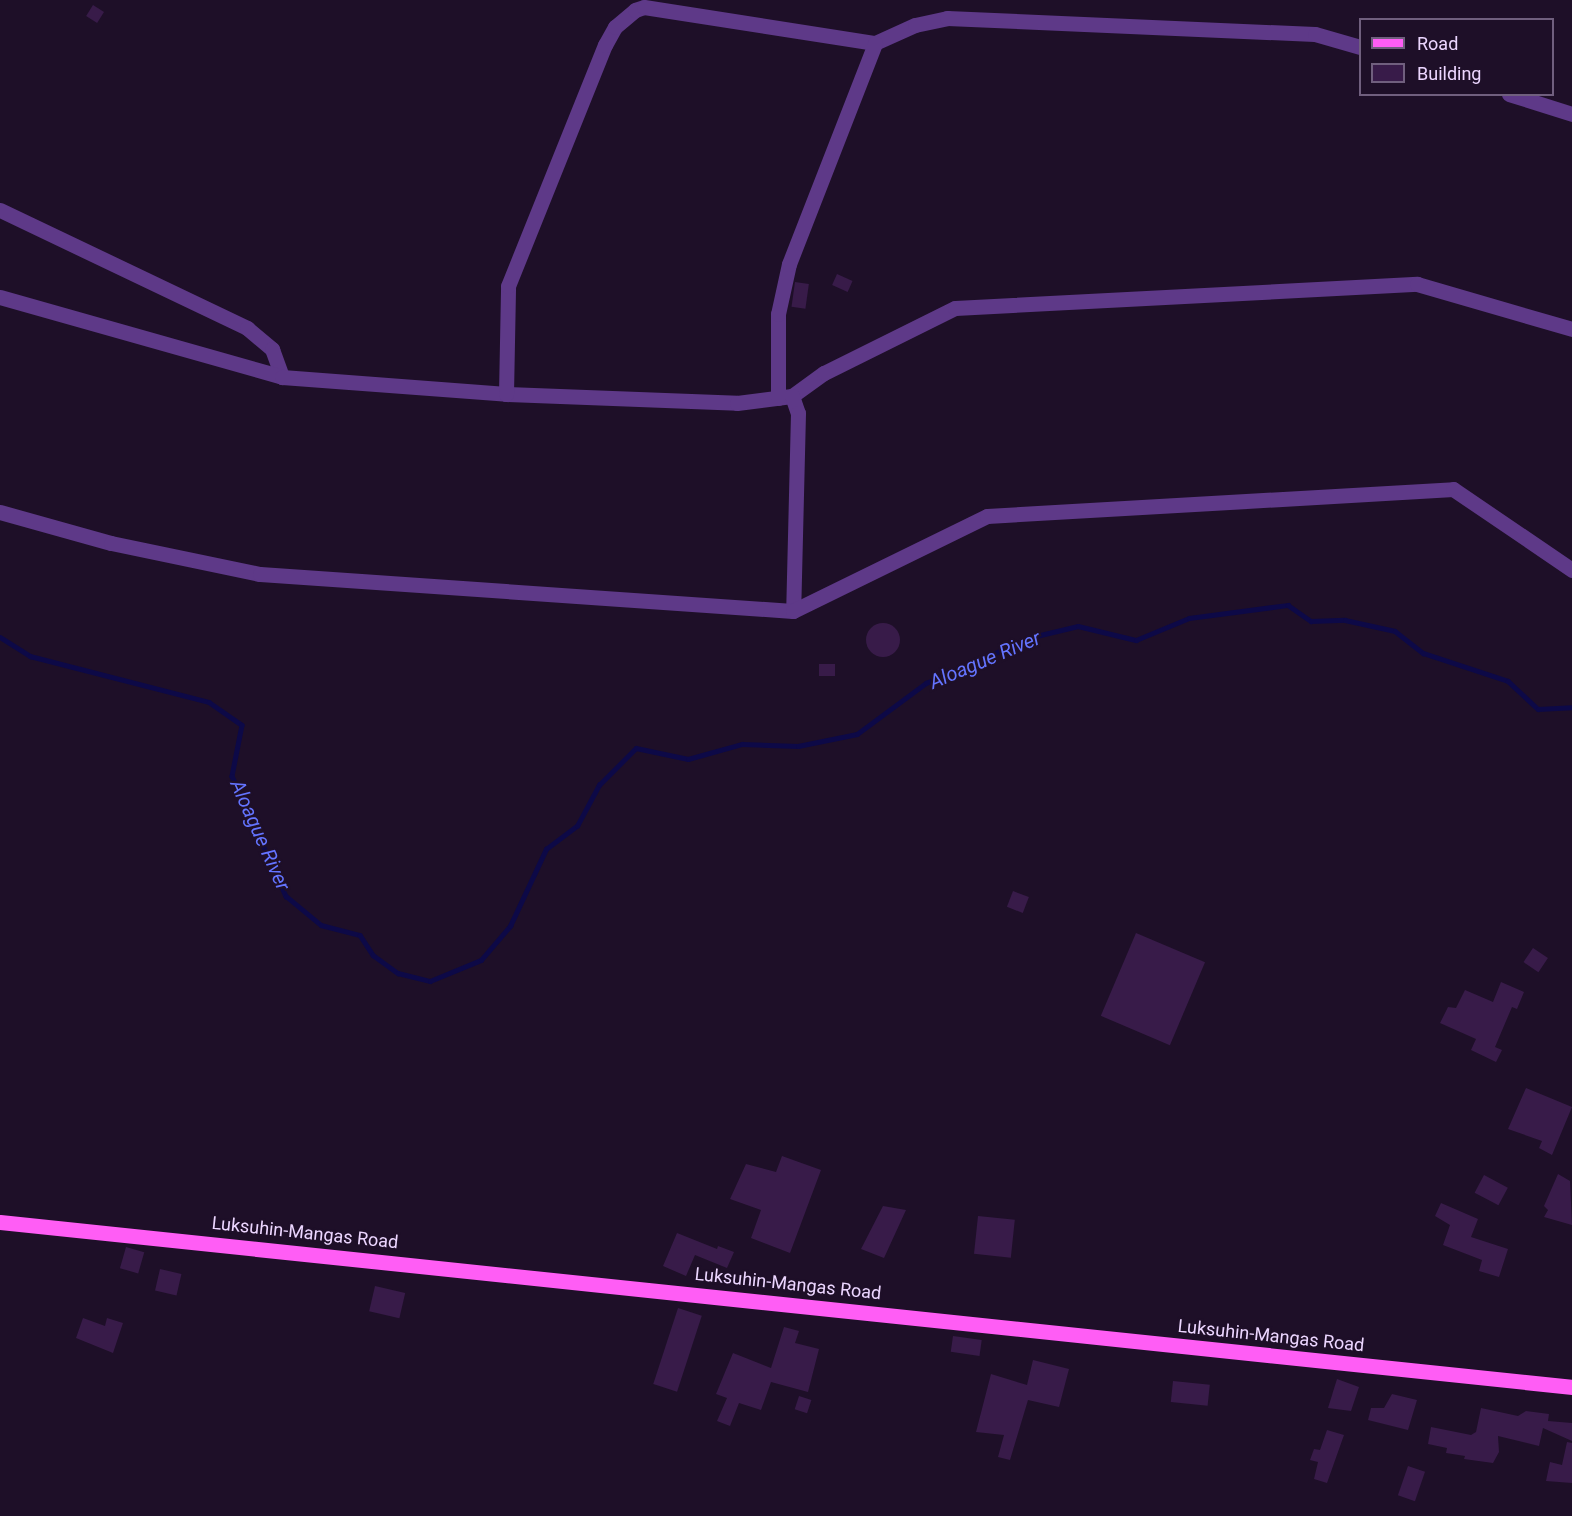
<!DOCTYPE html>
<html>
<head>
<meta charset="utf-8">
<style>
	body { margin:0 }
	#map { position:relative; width:1572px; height:1516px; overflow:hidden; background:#1e0f28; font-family:Roboto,sans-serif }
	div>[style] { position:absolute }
	.stream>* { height:4.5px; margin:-2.25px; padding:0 2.25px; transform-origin:2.25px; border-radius:2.25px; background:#0d0947 }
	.building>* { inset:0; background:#381b49; transform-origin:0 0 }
	.round { border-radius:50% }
	.minor>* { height:15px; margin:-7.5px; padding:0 7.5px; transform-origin:7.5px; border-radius:7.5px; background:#5e3988 }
	.major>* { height:15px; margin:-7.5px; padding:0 7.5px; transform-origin:7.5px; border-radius:7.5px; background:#ff5df5 }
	span { translate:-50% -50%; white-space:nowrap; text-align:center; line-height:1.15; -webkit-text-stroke:4.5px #1e0f28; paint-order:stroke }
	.street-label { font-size:18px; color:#ecd6ff }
	.water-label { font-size:20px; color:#6474ff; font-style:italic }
	.legend { position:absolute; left:1359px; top:18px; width:195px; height:78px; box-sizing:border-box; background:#1e0f28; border:2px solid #705f7e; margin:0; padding:8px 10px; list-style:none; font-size:18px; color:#ecd6ff }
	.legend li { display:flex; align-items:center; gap:12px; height:30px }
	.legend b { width:30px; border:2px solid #705f7e }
</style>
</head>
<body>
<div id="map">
	<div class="stream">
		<div style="left:0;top:637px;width:36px;rotate:32deg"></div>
		<div style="left:30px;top:656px;width:185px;rotate:14.4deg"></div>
		<div style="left:209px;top:702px;width:40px;rotate:34.9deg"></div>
		<div style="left:242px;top:725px;width:52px;rotate:101.1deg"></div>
		<div style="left:232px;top:776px;width:132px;rotate:65.8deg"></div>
		<div style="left:286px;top:896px;width:45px;rotate:39.6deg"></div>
		<div style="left:321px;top:925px;width:40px;rotate:14.4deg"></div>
		<div style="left:360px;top:935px;width:24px;rotate:57deg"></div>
		<div style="left:373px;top:955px;width:31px;rotate:36deg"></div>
		<div style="left:398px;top:973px;width:33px;rotate:14deg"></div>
		<div style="left:430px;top:981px;width:55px;rotate:-22.4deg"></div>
		<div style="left:481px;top:960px;width:45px;rotate:-49.5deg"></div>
		<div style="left:510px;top:926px;width:85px;rotate:-64.9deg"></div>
		<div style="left:546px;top:849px;width:39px;rotate:-37deg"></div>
		<div style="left:577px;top:826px;width:47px;rotate:-61.8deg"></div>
		<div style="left:599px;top:785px;width:52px;rotate:-45deg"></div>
		<div style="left:636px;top:748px;width:53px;rotate:11.9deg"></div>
		<div style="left:688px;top:759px;width:56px;rotate:-15.5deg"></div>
		<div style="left:742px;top:744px;width:56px;rotate:2deg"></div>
		<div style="left:798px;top:746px;width:60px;rotate:-11.5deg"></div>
		<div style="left:857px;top:734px;width:86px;rotate:-36.5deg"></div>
		<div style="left:926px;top:683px;width:116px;rotate:-23.5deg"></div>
		<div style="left:1032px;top:637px;width:47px;rotate:-13.4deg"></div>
		<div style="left:1078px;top:626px;width:60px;rotate:13.6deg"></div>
		<div style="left:1136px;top:640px;width:57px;rotate:-22.5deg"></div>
		<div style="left:1189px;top:618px;width:100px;rotate:-7.5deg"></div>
		<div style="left:1288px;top:605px;width:28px;rotate:35deg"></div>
		<div style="left:1311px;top:621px;width:34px;rotate:-2deg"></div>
		<div style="left:1345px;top:620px;width:51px;rotate:12.4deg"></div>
		<div style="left:1395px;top:631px;width:36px;rotate:38deg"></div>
		<div style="left:1423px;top:653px;width:89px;rotate:18.2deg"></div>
		<div style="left:1508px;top:681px;width:41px;rotate:43deg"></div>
		<div style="left:1538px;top:709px;width:34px;rotate:-3deg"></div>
	</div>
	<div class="building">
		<div style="left:93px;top:5px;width:13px;height:13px;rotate:32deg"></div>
		<div style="left:837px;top:274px;width:17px;height:12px;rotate:24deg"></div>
		<div style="left:795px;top:282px;width:14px;height:25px;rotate:8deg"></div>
		<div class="round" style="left:866px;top:623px;width:34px;height:34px"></div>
		<div style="left:819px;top:664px;width:16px;height:12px"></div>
		<div style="left:1013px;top:891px;width:17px;height:17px;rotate:21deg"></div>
		<div style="left:1136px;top:933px;width:75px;height:90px;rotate:23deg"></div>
		<div style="left:1533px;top:948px;width:18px;height:17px;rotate:34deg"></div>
		<div style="clip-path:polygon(1501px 982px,1524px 992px,1517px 1009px,1512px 1007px,1495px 1047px,1502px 1050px,1496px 1062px,1471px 1050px,1476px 1039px,1440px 1023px,1448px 1007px,1456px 1008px,1465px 990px,1493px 1002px)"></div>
		<div style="clip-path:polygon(1526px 1088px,1572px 1107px,1552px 1155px,1539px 1148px,1542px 1141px,1508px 1129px)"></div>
		<div style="clip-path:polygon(782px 1156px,821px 1170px,790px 1253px,751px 1238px,761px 1210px,730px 1199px,746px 1164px,776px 1172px)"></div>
		<div style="clip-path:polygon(1558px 1174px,1570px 1181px,1572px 1225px,1544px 1217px,1548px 1210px,1544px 1206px)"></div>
		<div style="left:1484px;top:1175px;width:27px;height:20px;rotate:28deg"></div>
		<div style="clip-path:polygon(1441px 1203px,1478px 1219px,1471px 1237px,1508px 1249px,1499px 1277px,1479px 1271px,1482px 1260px,1443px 1245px,1450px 1225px,1435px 1216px)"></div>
		<div style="clip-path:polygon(883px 1206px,906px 1210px,884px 1258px,861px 1249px)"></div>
		<div style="left:978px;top:1216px;width:37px;height:38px;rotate:6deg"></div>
		<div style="clip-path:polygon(677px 1233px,717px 1249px,718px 1246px,734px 1252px,727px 1268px,695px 1255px,686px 1276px,663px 1266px)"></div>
		<div style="left:126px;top:1247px;width:19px;height:22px;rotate:16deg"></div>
		<div style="left:160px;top:1269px;width:22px;height:22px;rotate:13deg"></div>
		<div style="left:375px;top:1286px;width:31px;height:26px;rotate:13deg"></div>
		<div style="left:678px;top:1308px;width:25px;height:80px;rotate:18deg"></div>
		<div style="clip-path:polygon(83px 1318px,105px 1326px,107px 1318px,123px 1323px,113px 1353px,76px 1338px)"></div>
		<div style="clip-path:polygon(784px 1327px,799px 1331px,795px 1343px,819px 1349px,808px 1392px,771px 1382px,761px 1410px,739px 1403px,730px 1426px,717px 1421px,727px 1398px,716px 1394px,733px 1353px,771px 1368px)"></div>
		<div style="left:953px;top:1336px;width:29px;height:16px;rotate:8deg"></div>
		<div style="clip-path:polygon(1033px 1360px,1069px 1369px,1059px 1407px,1028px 1400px,1010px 1460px,998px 1457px,1004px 1435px,976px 1432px,991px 1374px,1027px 1385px)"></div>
		<div style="clip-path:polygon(1337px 1379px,1359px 1387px,1351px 1411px,1328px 1408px)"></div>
		<div style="left:1173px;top:1381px;width:37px;height:21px;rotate:6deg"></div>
		<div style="clip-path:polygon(1392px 1394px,1417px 1400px,1408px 1430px,1368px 1420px,1371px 1408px,1384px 1408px)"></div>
		<div style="left:799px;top:1396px;width:13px;height:14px;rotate:18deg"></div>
		<div style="clip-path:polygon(1481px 1408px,1518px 1416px,1526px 1411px,1549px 1414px,1548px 1421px,1572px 1423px,1572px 1441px,1543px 1428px,1539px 1446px,1498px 1436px,1499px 1452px,1493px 1463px,1464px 1459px,1465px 1456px,1446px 1453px,1447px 1448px,1428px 1444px,1431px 1427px,1471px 1435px,1476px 1432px)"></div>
		<div style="clip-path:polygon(1327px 1430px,1344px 1435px,1327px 1483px,1314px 1479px,1318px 1462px,1310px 1460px,1314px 1449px,1320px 1450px)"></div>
		<div style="clip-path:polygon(1567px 1442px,1572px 1443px,1572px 1483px,1546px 1481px,1550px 1462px,1562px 1465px)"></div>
		<div style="left:1408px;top:1466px;width:18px;height:31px;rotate:19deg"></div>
	</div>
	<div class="minor">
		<div style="left:1509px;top:94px;width:66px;rotate:17.6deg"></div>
		<div style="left:0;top:210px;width:274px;rotate:25.5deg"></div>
		<div style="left:247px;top:328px;width:33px;rotate:40deg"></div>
		<div style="left:272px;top:349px;width:30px;rotate:70deg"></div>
		<div style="left:0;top:297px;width:293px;rotate:15.8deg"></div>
		<div style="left:282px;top:377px;width:225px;rotate:4.3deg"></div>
		<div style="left:506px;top:394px;width:231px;rotate:2.2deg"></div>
		<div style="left:737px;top:403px;width:55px;rotate:-7.3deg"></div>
		<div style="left:792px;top:396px;width:39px;rotate:-36deg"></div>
		<div style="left:824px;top:373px;width:146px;rotate:-26.4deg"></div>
		<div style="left:955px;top:308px;width:463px;rotate:-3deg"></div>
		<div style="left:1417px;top:284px;width:161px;rotate:16.2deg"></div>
		<div style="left:506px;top:394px;width:108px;rotate:-88.9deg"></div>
		<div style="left:508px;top:286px;width:260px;rotate:-68.1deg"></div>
		<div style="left:605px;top:45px;width:21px;rotate:-61deg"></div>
		<div style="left:615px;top:27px;width:26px;rotate:-40deg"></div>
		<div style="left:635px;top:10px;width:9px;rotate:-18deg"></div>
		<div style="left:644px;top:7px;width:234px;rotate:8.9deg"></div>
		<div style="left:875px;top:43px;width:44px;rotate:-24.2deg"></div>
		<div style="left:915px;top:25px;width:33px;rotate:-12deg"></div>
		<div style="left:947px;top:18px;width:368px;rotate:2.5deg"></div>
		<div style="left:1315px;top:34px;width:47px;rotate:16.1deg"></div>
		<div style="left:792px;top:396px;width:18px;rotate:71deg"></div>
		<div style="left:798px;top:413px;width:198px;rotate:91.4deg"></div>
		<div style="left:778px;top:398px;width:84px;rotate:-90deg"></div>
		<div style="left:778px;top:314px;width:51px;rotate:-77.6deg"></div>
		<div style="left:789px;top:264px;width:237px;rotate:-68.7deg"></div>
		<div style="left:0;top:512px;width:115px;rotate:15.6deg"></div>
		<div style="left:111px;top:543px;width:152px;rotate:11.8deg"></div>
		<div style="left:260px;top:574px;width:534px;rotate:3.97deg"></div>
		<div style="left:793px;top:611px;width:216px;rotate:-26.1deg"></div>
		<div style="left:987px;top:516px;width:467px;rotate:-3.3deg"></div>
		<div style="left:1453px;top:489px;width:144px;rotate:34.2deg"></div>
	</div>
	<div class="major">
		<div style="left:0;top:1222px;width:1581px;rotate:5.99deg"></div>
	</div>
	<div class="street-label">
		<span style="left:305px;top:1233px;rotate:6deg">Luksuhin-Mangas Road</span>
		<span style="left:788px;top:1284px;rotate:6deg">Luksuhin-Mangas Road</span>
		<span style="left:1271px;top:1336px;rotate:6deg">Luksuhin-Mangas Road</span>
	</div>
	<div class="water-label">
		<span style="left:985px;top:660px;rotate:-23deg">Aloague River</span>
		<span style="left:260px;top:835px;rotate:66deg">Aloague River</span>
	</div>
	<ul class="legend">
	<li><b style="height:8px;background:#ff5df5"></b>Road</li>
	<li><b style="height:16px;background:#381b49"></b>Building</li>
	</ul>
</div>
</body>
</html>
